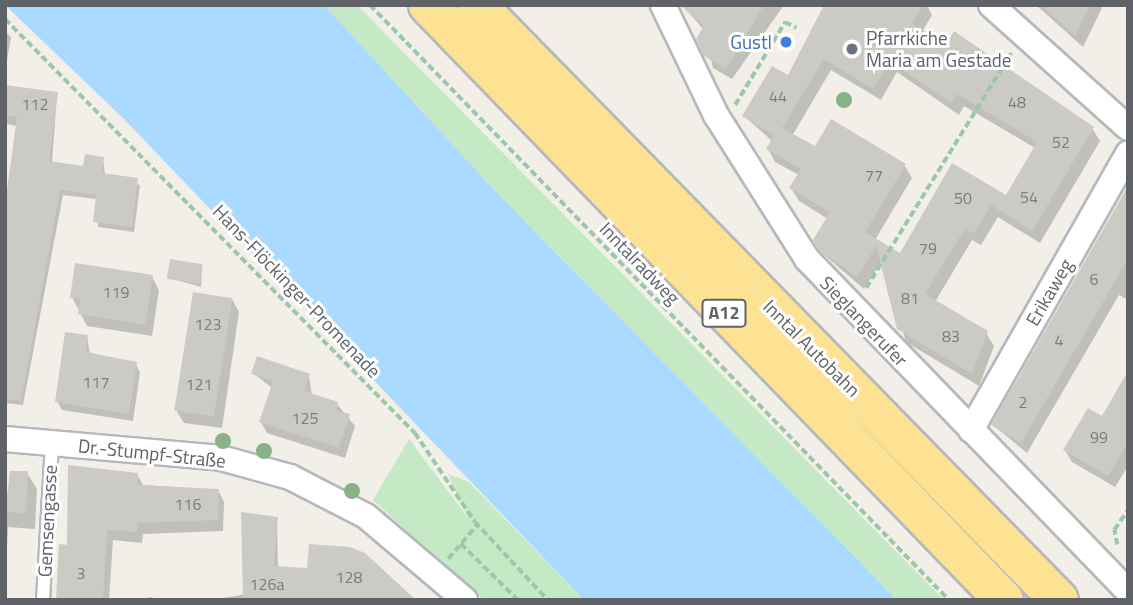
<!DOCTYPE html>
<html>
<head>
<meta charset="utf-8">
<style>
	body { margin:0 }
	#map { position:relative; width:1133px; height:605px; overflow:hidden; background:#f1efe8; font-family:"Titillium Web",sans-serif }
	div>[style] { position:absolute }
	.green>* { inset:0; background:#c5e8c5 }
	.water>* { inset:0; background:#aadaff }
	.shadow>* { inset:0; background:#0003 }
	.building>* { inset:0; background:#cccac5; transform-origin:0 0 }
	.path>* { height:3.5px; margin-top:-1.75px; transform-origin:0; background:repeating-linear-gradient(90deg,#9cc7a9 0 7px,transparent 0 10.5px) }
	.roads { filter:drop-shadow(2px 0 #b5b8bc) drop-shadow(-2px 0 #b5b8bc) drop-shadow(0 2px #b5b8bc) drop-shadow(0 -2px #b5b8bc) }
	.service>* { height:12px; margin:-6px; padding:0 6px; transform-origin:6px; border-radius:6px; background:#fff }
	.minor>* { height:24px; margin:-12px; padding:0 12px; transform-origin:12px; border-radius:12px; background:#fff }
	.motorway>* { height:38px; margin:-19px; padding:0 19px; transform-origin:19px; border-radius:19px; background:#fde293 }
	.trees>* { width:16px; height:16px; margin:-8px; border-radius:50%; background:#89b387 }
	.dots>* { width:19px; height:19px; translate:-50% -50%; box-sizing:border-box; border:4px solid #fff; border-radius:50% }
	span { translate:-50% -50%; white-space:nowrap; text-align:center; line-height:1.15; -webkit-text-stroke:6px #fff; paint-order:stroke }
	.number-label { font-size:16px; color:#7a7d7f }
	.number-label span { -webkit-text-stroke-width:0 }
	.shield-label span { padding:2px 5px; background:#fff; border:2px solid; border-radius:5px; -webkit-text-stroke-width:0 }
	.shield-label { font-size:18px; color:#5f6368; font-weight:700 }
	.worship-label { font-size:19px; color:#5b616d }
	.left { translate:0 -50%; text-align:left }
	.shop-label { font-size:19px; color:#366cbe }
	.right { translate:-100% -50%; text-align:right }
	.street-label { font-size:19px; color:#5f6368 }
	.frame { position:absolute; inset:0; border:7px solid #5f6368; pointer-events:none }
</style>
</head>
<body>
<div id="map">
	<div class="green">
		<div style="clip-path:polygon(324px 5px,357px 5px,944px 600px,897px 600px,498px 194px)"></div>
		<div style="clip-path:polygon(409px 439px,468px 518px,448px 474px,469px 482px,584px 600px,483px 600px,373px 500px)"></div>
	</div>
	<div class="water">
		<div style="clip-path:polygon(5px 5px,324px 5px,498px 194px,897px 600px,584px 600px,124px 119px)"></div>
	</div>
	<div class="shadow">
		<div style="clip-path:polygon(682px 5px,784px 5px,732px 79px,713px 68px,704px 30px)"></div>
		<div style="clip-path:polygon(evenodd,828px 5px,927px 5px,932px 15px,922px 32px,1092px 128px,1100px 141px,1040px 243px,998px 217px,981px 245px,972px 240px,935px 302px,986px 333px,994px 346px,979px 386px,906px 342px,882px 261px,864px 289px,822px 253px,815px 240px,828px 219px,799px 201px,791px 188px,799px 175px,775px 162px,768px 149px,772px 141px,744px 116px,788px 78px,828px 5px,831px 70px,881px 100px,897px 72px,959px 115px,964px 106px,1035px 148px,1007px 197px,953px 165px,901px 256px,875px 240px,912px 178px,904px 165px,815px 148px,792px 136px,831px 70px)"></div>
		<div style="clip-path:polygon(1036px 5px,1100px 5px,1102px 8px,1083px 47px)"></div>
		<div style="clip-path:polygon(5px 31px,11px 37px,5px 72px)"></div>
		<div style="clip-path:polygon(5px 87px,57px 94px,52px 163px,85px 168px,103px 158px,105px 175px,140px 185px,134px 232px,98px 227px,97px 199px,63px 195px,23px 405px,5px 403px,5px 221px,17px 126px,5px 124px)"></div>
		<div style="clip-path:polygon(1128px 189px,1128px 300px,1119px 295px,1027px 453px,993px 425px)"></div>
		<div style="clip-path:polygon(202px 266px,201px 287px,169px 278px)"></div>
		<div style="clip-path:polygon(152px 277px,159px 290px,152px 336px,87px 326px,72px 297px)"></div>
		<div style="clip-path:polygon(232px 299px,239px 312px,222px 428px,184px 423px,176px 410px)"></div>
		<div style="clip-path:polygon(87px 337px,90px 354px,135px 363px,140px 372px,133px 421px,62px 410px,57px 401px)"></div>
		<div style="clip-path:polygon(253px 373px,309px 376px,312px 396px,337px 404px,355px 426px,345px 458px,267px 433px,261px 422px,272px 388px)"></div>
		<div style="clip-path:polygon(1128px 375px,1128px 466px,1115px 487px,1072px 462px,1065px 450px,1102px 418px)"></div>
		<div style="clip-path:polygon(27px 473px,37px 489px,35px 529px,8px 527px,5px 592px,5px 498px)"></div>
		<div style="clip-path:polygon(137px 474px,143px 485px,218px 490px,224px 502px,223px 531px,143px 534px,142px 543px,113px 540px,109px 600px,56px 600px,68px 546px)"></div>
		<div style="clip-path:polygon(277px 519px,278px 568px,413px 600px,212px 600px,246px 594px)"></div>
		<div style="clip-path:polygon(148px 597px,171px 600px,148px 600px)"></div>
	</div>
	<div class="building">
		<div style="clip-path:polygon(680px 5px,764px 5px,726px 69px,704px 56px,696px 39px,704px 26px)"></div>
		<div style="clip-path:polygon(evenodd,824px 5px,923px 5px,912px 24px,947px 44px,954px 31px,1094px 127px,1032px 231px,991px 205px,974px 234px,965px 228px,925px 294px,988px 331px,972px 374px,897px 329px,876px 246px,857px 277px,819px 250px,813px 240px,830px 212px,789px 188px,801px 169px,766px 149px,774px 135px,742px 116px,772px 66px,788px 75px,824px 5px,824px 59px,873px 89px,890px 61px,951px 103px,957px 94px,1037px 142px,1006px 195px,952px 163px,900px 253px,865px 232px,906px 164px,831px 119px,815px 146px,782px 128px,824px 59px)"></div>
		<div style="clip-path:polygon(1041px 5px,1090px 5px,1075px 36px)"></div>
		<div style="clip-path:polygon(5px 85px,58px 92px,49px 161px,83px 166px,85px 154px,104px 157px,102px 173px,138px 178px,132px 227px,93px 222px,96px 195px,60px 190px,21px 401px,5px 399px,5px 204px,17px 117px,5px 115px)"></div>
		<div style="clip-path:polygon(1128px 186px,1128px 259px,1021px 443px,991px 425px)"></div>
		<div style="left:170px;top:259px;width:33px;height:20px;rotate:9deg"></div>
		<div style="clip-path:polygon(75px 263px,153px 275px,145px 325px,78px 314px,80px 299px,70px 298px)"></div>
		<div style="left:193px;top:292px;width:40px;height:120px;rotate:9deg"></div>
		<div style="clip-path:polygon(65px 332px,88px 335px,86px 352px,137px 362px,129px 414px,55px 402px)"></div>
		<div style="clip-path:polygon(257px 356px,310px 374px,304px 391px,338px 402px,336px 410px,350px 414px,339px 448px,259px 422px,273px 381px,251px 374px)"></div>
		<div style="clip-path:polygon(1128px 371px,1128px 442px,1108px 476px,1063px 450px,1088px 408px,1102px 416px)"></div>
		<div style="clip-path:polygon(68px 465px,138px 473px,137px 485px,219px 489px,218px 520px,138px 523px,137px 532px,107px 530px,103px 600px,56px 600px,59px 544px,67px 545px)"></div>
		<div style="clip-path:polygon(10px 471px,28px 471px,26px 513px,5px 512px)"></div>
		<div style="clip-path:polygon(241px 512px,278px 517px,274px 566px,307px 568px,309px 544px,350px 547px,365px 553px,416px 600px,243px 600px)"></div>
	</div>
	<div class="path">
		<div style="left:370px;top:5px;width:830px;rotate:45.78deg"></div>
		<div style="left:5px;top:19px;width:583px;rotate:45.28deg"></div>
		<div style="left:415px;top:433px;width:107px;rotate:56deg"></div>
		<div style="left:475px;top:522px;width:107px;rotate:46.9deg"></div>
		<div style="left:735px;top:105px;width:97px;rotate:-58.9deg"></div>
		<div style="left:785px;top:22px;width:13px;rotate:27deg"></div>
		<div style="left:866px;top:288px;width:276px;rotate:-58.3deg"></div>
		<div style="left:461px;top:544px;width:80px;rotate:44.5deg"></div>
		<div style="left:1117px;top:545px;width:15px;rotate:-101deg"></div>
		<div style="left:1114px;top:530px;width:24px;rotate:-55deg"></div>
		<div style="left:448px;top:559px;width:45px;rotate:-49.5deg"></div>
	</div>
	<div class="roads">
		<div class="service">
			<div style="left:43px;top:600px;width:157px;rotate:-86.7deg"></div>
		</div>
		<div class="minor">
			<div style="left:663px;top:5px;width:122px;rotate:64.3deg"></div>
			<div style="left:716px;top:115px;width:170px;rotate:57.7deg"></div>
			<div style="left:807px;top:259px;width:462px;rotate:46deg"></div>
			<div style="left:991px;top:5px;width:184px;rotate:41.9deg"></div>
			<div style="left:971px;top:430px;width:318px;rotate:-60.4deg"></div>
			<div style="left:5px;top:439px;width:217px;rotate:5deg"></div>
			<div style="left:221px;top:458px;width:72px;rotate:15.4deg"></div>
			<div style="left:290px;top:477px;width:85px;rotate:27.2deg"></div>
			<div style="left:366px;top:516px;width:130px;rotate:40.3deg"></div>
		</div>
		<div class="motorway">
			<div style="left:428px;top:5px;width:828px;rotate:45.93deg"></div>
			<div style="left:477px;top:5px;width:832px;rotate:45.63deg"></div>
		</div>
	</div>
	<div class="trees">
		<div style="left:844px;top:100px"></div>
		<div style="left:223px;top:441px"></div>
		<div style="left:264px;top:451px"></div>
		<div style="left:352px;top:491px"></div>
	</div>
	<div class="dots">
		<div style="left:786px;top:42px;background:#3f7fe0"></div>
		<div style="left:852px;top:49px;background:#6b7280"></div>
	</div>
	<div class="number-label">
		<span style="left:778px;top:96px">44</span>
		<span style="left:1017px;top:102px">48</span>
		<span style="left:35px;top:104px">112</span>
		<span style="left:1061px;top:142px">52</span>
		<span style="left:874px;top:175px">77</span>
		<span style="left:1029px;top:197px">54</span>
		<span style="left:963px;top:198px">50</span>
		<span style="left:928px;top:248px">79</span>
		<span style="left:1094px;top:279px">6</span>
		<span style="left:116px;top:292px">119</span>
		<span style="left:910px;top:298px">81</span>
		<span style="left:208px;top:324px">123</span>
		<span style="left:951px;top:336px">83</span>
		<span style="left:1059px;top:340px">4</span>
		<span style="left:96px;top:382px">117</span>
		<span style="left:199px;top:384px">121</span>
		<span style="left:1023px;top:402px">2</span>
		<span style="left:305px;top:418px">125</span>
		<span style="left:1099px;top:437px">99</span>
		<span style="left:188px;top:504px">116</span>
		<span style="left:81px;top:573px">3</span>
		<span style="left:349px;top:577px">128</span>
		<span style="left:267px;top:584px">126a</span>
	</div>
	<div class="shield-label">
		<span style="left:724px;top:313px">A12</span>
	</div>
	<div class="worship-label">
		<span class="left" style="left:866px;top:49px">Pfarrkiche<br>Maria am Gestade</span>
	</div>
	<div class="shop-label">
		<span class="right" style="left:772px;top:42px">Gustl</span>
	</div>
	<div class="street-label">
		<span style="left:640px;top:263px;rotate:46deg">Inntalradweg</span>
		<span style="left:297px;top:291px;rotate:46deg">Hans-Flöckinger-Promenade</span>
		<span style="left:1049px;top:292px;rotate:-60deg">Erikaweg</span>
		<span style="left:864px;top:321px;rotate:46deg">Sieglangerufer</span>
		<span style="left:812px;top:348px;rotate:45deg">Inntal Autobahn</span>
		<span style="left:152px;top:453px;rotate:6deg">Dr.-Stumpf-Straße</span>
		<span style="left:47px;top:521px;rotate:-87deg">Gemsengasse</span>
	</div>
	<div class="frame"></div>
</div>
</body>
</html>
